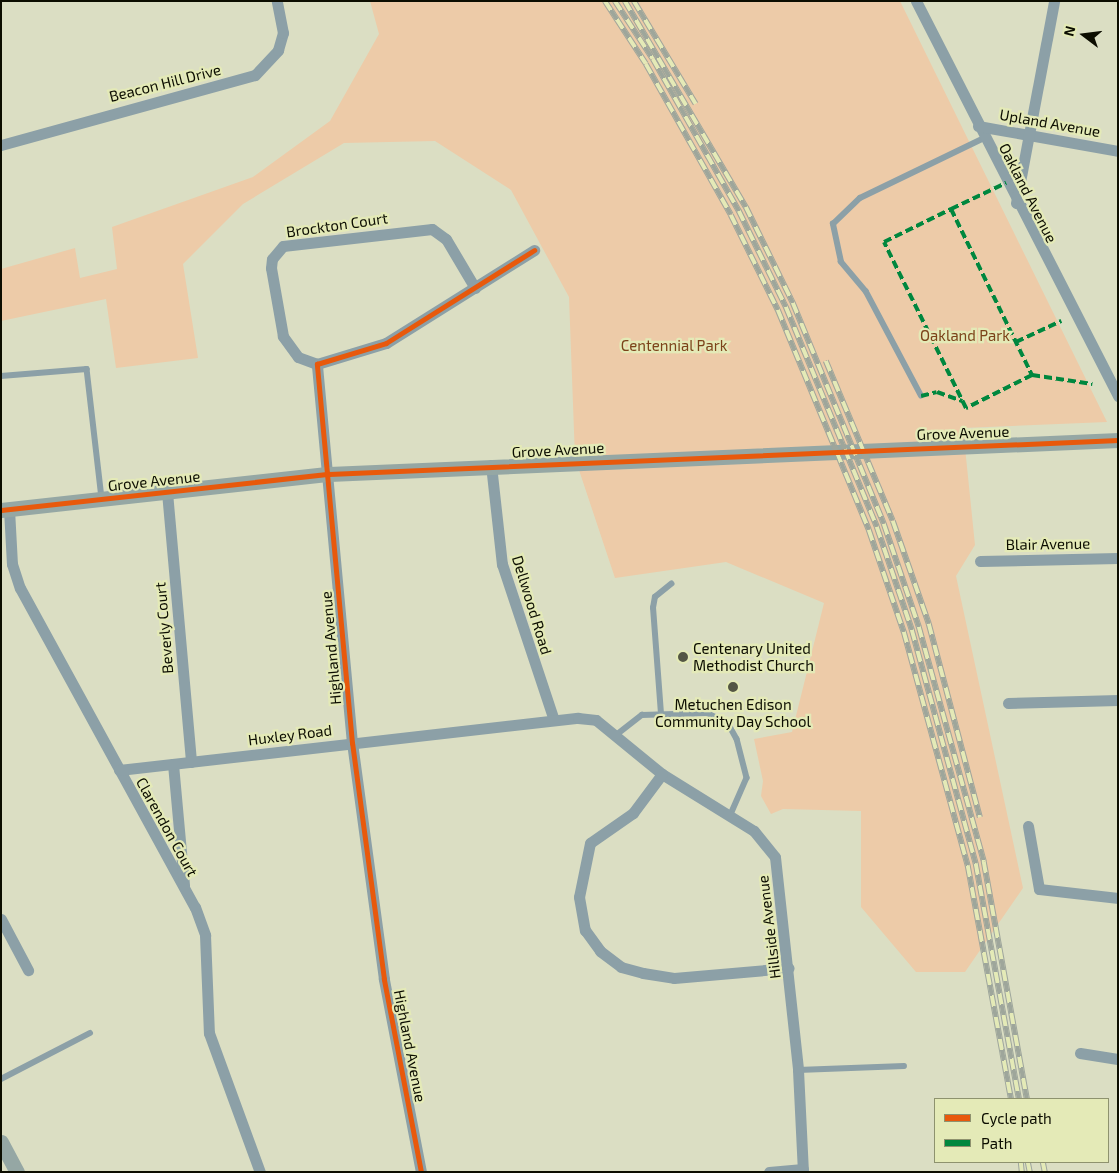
<!DOCTYPE html>
<html>
<head>
<meta charset="utf-8">
<style>
	body { margin:0 }
	#map { position:relative; width:1119px; height:1173px; overflow:hidden; background:#dbdec3; font-family:"Exo 2",sans-serif }
	div>[style] { position:absolute }
	.green>* { inset:0; background:#edcba8 }
	.lane>* { height:5.5px; margin:-2.75px; padding:0 2.75px; transform-origin:2.75px; border-radius:2.75px; background:#8ca0a7 }
	.street>* { height:11px; margin:-5.5px; padding:0 5.5px; transform-origin:5.5px; border-radius:5.5px; background:#8ca0a7 }
	.secondary>* { height:15px; margin:-7.5px; padding:0 7.5px; transform-origin:7.5px; border-radius:7.5px; background:#95a7a4 }
	.rail>* { height:5.5px; margin-top:-2.75px; transform-origin:0; background:repeating-linear-gradient(90deg,#e4eab7 0 11px,#9ea69b 0 22px); box-sizing:border-box; border-block:1px solid #9ea69b }
	.quiet>* { height:4px; margin-top:-2px; transform-origin:0; background:repeating-linear-gradient(90deg,#00873e 0 8px,transparent 0 12px) }
	.cycleway>* { height:5px; margin:-2.5px; padding:0 2.5px; transform-origin:2.5px; border-radius:2.5px; background:#e8590c }
	.dots>* { width:14px; height:14px; translate:-50% -50%; box-sizing:border-box; border:2px solid #e4eab7; border-radius:50% }
	span { translate:-50% -50%; white-space:nowrap; text-align:center; line-height:1.15; -webkit-text-stroke:4.5px #e4eab7; paint-order:stroke }
	.street-label { font-size:15px; color:#0c0d00 }
	.park-label { font-size:15px; color:#7c431a }
	.poi-label { font-size:15px; color:#0c0d00 }
	.left { translate:0 -50%; text-align:left }
	.frame { position:absolute; inset:0; border:2px solid #0c0d00; pointer-events:none }
	.legend { position:absolute; left:934px; top:1098px; width:175px; height:65px; box-sizing:border-box; background:#e4eab7; border:1px solid #8e926e; margin:0; padding:6px 9px; list-style:none; font-size:15px; color:#0c0d00 }
	.legend li { display:flex; align-items:center; gap:10px; height:25px }
	.legend b { width:25px; border:1px solid #8e926e }
	.north { position:absolute; left:1059px; top:10px; width:50px; height:50px; -webkit-text-stroke:4px #e4eab7; paint-order:stroke; rotate:285deg; font-size:14px; font-weight:700; line-height:20px; text-align:center; color:#0c0d00 }
	.north::after { content:''; display:block; margin:auto; width:18px; height:22px; background:#0c0d00; clip-path:polygon(50% 0,100% 100%,50% 72%,0 100%) }
</style>
</head>
<body>
<div id="map">
	<div class="green">
		<div style="clip-path:polygon(370px 1px,900px 1px,1107px 422px,963px 428px,975px 545px,956px 576px,1023px 888px,965px 972px,916px 972px,861px 907px,861px 811px,783px 809px,771px 814px,761px 796px,763px 781px,754px 739px,792px 732px,824px 603px,726px 562px,615px 578px,575px 458px,569px 297px,511px 190px,435px 141px,344px 143px,243px 204px,183px 264px,198px 358px,116px 368px,106px 299px,1px 321px,1px 269px,75px 248px,80px 278px,117px 269px,112px 227px,253px 177px,330px 121px,379px 34px)"></div>
	</div>
	<div class="lane">
		<div style="left:1px;top:376px;width:86px;rotate:-4.7deg"></div>
		<div style="left:87px;top:369px;width:130px;rotate:83.4deg"></div>
		<div style="left:921px;top:396px;width:118px;rotate:-117.9deg"></div>
		<div style="left:866px;top:292px;width:39px;rotate:-130deg"></div>
		<div style="left:841px;top:262px;width:39px;rotate:-102deg"></div>
		<div style="left:833px;top:224px;width:37px;rotate:-44deg"></div>
		<div style="left:860px;top:198px;width:138px;rotate:-25.8deg"></div>
		<div style="left:661px;top:714px;width:106px;rotate:-94.3deg"></div>
		<div style="left:653px;top:608px;width:11px;rotate:-80deg"></div>
		<div style="left:655px;top:597px;width:21px;rotate:-39deg"></div>
		<div style="left:615px;top:736px;width:34px;rotate:-38deg"></div>
		<div style="left:642px;top:715px;width:65px;rotate:-1.8deg"></div>
		<div style="left:707px;top:713px;width:23px;rotate:25deg"></div>
		<div style="left:728px;top:723px;width:18px;rotate:61deg"></div>
		<div style="left:737px;top:739px;width:40px;rotate:75.6deg"></div>
		<div style="left:747px;top:778px;width:43px;rotate:113.6deg"></div>
		<div style="left:798px;top:1070px;width:106px;rotate:-2.2deg"></div>
		<div style="left:1px;top:1079px;width:100px;rotate:-27.3deg"></div>
	</div>
	<div class="street">
		<div style="left:916px;top:1px;width:444px;rotate:62.9deg"></div>
		<div style="left:978px;top:126px;width:142px;rotate:10.1deg"></div>
		<div style="left:1px;top:145px;width:263px;rotate:-15.4deg"></div>
		<div style="left:255px;top:75px;width:34px;rotate:-47deg"></div>
		<div style="left:278px;top:50px;width:18px;rotate:-74deg"></div>
		<div style="left:283px;top:33px;width:33px;rotate:-101deg"></div>
		<div style="left:1016px;top:203px;width:206px;rotate:-79.3deg"></div>
		<div style="left:317px;top:364px;width:20px;rotate:-160deg"></div>
		<div style="left:298px;top:357px;width:26px;rotate:-126deg"></div>
		<div style="left:283px;top:336px;width:69px;rotate:-100deg"></div>
		<div style="left:271px;top:268px;width:9px;rotate:-84deg"></div>
		<div style="left:272px;top:259px;width:17px;rotate:-50deg"></div>
		<div style="left:283px;top:246px;width:150px;rotate:-6.5deg"></div>
		<div style="left:432px;top:229px;width:17px;rotate:36deg"></div>
		<div style="left:446px;top:239px;width:57px;rotate:59.4deg"></div>
		<div style="left:491px;top:465px;width:100px;rotate:83.7deg"></div>
		<div style="left:502px;top:564px;width:164px;rotate:71.6deg"></div>
		<div style="left:167px;top:492px;width:271px;rotate:84.9deg"></div>
		<div style="left:9px;top:509px;width:55px;rotate:86.9deg"></div>
		<div style="left:12px;top:564px;width:25px;rotate:72deg"></div>
		<div style="left:20px;top:588px;width:364px;rotate:61.3deg"></div>
		<div style="left:195px;top:907px;width:30px;rotate:70deg"></div>
		<div style="left:205px;top:935px;width:98px;rotate:87.7deg"></div>
		<div style="left:209px;top:1033px;width:148px;rotate:69.9deg"></div>
		<div style="left:980px;top:561px;width:138px;rotate:-1.2deg"></div>
		<div style="left:1008px;top:703px;width:110px;rotate:-1.6deg"></div>
		<div style="left:173px;top:764px;width:122px;rotate:84.8deg"></div>
		<div style="left:119px;top:770px;width:462px;rotate:-6.5deg"></div>
		<div style="left:578px;top:718px;width:18px;rotate:6deg"></div>
		<div style="left:596px;top:720px;width:85px;rotate:39.3deg"></div>
		<div style="left:662px;top:774px;width:108px;rotate:31.8deg"></div>
		<div style="left:754px;top:831px;width:33px;rotate:51deg"></div>
		<div style="left:775px;top:857px;width:214px;rotate:83.8deg"></div>
		<div style="left:798px;top:1070px;width:102px;rotate:87.2deg"></div>
		<div style="left:662px;top:774px;width:49px;rotate:126.6deg"></div>
		<div style="left:633px;top:813px;width:52px;rotate:145.1deg"></div>
		<div style="left:590px;top:843px;width:55px;rotate:101.5deg"></div>
		<div style="left:579px;top:897px;width:34px;rotate:80deg"></div>
		<div style="left:585px;top:930px;width:26px;rotate:54deg"></div>
		<div style="left:600px;top:951px;width:26px;rotate:37deg"></div>
		<div style="left:621px;top:967px;width:23px;rotate:15deg"></div>
		<div style="left:643px;top:973px;width:31px;rotate:9deg"></div>
		<div style="left:674px;top:978px;width:115px;rotate:-5deg"></div>
		<div style="left:1028px;top:826px;width:64px;rotate:80.1deg"></div>
		<div style="left:1039px;top:889px;width:80px;rotate:6.5deg"></div>
		<div style="left:1px;top:919px;width:58px;rotate:62.1deg"></div>
		<div style="left:1080px;top:1053px;width:38px;rotate:9deg"></div>
		<div style="left:421px;top:1172px;width:197px;rotate:-100.9deg"></div>
		<div style="left:384px;top:979px;width:238px;rotate:-97.7deg"></div>
		<div style="left:352px;top:743px;width:381px;rotate:-95.3deg"></div>
		<div style="left:317px;top:364px;width:72px;rotate:-16.9deg"></div>
		<div style="left:386px;top:343px;width:175px;rotate:-32.1deg"></div>
		<div style="left:769px;top:1172px;width:34px;rotate:-5deg"></div>
	</div>
	<div class="secondary">
		<div style="left:1px;top:510px;width:330px;rotate:-6.3deg"></div>
		<div style="left:329px;top:474px;width:790px;rotate:-2.47deg"></div>
		<div style="left:1px;top:1142px;width:34px;rotate:62deg"></div>
	</div>
	<div class="rail">
		<div style="left:605px;top:1px;width:75px;rotate:56.9deg"></div>
		<div style="left:646px;top:64px;width:173px;rotate:60.6deg"></div>
		<div style="left:731px;top:215px;width:106px;rotate:63.7deg"></div>
		<div style="left:778px;top:310px;width:238px;rotate:67.5deg"></div>
		<div style="left:869px;top:530px;width:108px;rotate:71.1deg"></div>
		<div style="left:904px;top:632px;width:243px;rotate:74.7deg"></div>
		<div style="left:968px;top:866px;width:237px;rotate:79.5deg"></div>
		<div style="left:615px;top:1px;width:69px;rotate:56.8deg"></div>
		<div style="left:653px;top:59px;width:175px;rotate:60.5deg"></div>
		<div style="left:739px;top:211px;width:107px;rotate:63.9deg"></div>
		<div style="left:786px;top:307px;width:238px;rotate:67.5deg"></div>
		<div style="left:877px;top:527px;width:109px;rotate:71.2deg"></div>
		<div style="left:912px;top:630px;width:243px;rotate:74.7deg"></div>
		<div style="left:976px;top:864px;width:239px;rotate:79.6deg"></div>
		<div style="left:625px;top:1px;width:239px;rotate:59.6deg"></div>
		<div style="left:746px;top:207px;width:107px;rotate:63.9deg"></div>
		<div style="left:793px;top:303px;width:239px;rotate:67.6deg"></div>
		<div style="left:884px;top:524px;width:109px;rotate:71.2deg"></div>
		<div style="left:919px;top:627px;width:244px;rotate:74.5deg"></div>
		<div style="left:984px;top:862px;width:241px;rotate:79.7deg"></div>
		<div style="left:634px;top:1px;width:120px;rotate:59deg"></div>
		<div style="left:826px;top:361px;width:173px;rotate:67.3deg"></div>
		<div style="left:893px;top:521px;width:109px;rotate:70.7deg"></div>
		<div style="left:929px;top:624px;width:200px;rotate:75.2deg"></div>
		<div style="left:1021px;top:1162px;width:10px;rotate:84deg"></div>
		<div style="left:1028px;top:1162px;width:10px;rotate:79deg"></div>
		<div style="left:1043px;top:1162px;width:10px;rotate:79deg"></div>
	</div>
	<div class="quiet">
		<div style="left:951px;top:209px;width:185px;rotate:64deg"></div>
		<div style="left:1032px;top:375px;width:74px;rotate:153.4deg"></div>
		<div style="left:966px;top:408px;width:185px;rotate:-116.3deg"></div>
		<div style="left:884px;top:242px;width:75px;rotate:-26.2deg"></div>
		<div style="left:951px;top:209px;width:61px;rotate:-25.3deg"></div>
		<div style="left:1016px;top:342px;width:50px;rotate:-25deg"></div>
		<div style="left:1032px;top:375px;width:61px;rotate:8.5deg"></div>
		<div style="left:921px;top:396px;width:16px;rotate:-14deg"></div>
		<div style="left:937px;top:392px;width:27px;rotate:20deg"></div>
	</div>
	<div class="cycleway">
		<div style="left:1px;top:510px;width:330px;rotate:-6.3deg"></div>
		<div style="left:329px;top:474px;width:790px;rotate:-2.47deg"></div>
		<div style="left:421px;top:1172px;width:197px;rotate:-100.9deg"></div>
		<div style="left:384px;top:979px;width:238px;rotate:-97.7deg"></div>
		<div style="left:352px;top:743px;width:381px;rotate:-95.3deg"></div>
		<div style="left:317px;top:364px;width:72px;rotate:-16.9deg"></div>
		<div style="left:386px;top:343px;width:175px;rotate:-32.1deg"></div>
	</div>
	<div class="dots">
		<div style="left:683px;top:657px;background:#545644"></div>
		<div style="left:733px;top:687px;background:#545644"></div>
	</div>
	<div class="street-label">
		<span style="left:165px;top:83px;rotate:-14deg">Beacon Hill Drive</span>
		<span style="left:1050px;top:123px;rotate:10deg">Upland Avenue</span>
		<span style="left:1028px;top:193px;rotate:63deg">Oakland Avenue</span>
		<span style="left:337px;top:225px;rotate:-8deg">Brockton Court</span>
		<span style="left:963px;top:433px;rotate:-2deg">Grove Avenue</span>
		<span style="left:558px;top:450px;rotate:-3deg">Grove Avenue</span>
		<span style="left:154px;top:481px;rotate:-6deg">Grove Avenue</span>
		<span style="left:1048px;top:544px;rotate:-1deg">Blair Avenue</span>
		<span style="left:532px;top:605px;rotate:73deg">Dellwood Road</span>
		<span style="left:164px;top:628px;rotate:-95deg">Beverly Court</span>
		<span style="left:331px;top:648px;rotate:-95deg">Highland Avenue</span>
		<span style="left:290px;top:735px;rotate:-7deg">Huxley Road</span>
		<span style="left:167px;top:827px;rotate:61deg">Clarendon Court</span>
		<span style="left:769px;top:927px;rotate:-97deg">Hillside Avenue</span>
		<span style="left:410px;top:1046px;rotate:79deg">Highland Avenue</span>
	</div>
	<div class="park-label">
		<span style="left:965px;top:336px">Oakland Park</span>
		<span style="left:674px;top:346px">Centennial Park</span>
	</div>
	<div class="poi-label">
		<span class="left" style="left:693px;top:657px">Centenary United<br>Methodist Church</span>
		<span style="left:733px;top:713px">Metuchen Edison<br>Community Day School</span>
	</div>
	<div class="frame"></div>
	<ul class="legend">
	<li><b style="height:6px;background:#e8590c"></b>Cycle path</li>
	<li><b style="height:6px;background:#00873e"></b>Path</li>
	</ul>
	<div class="north">N</div>
</div>
</body>
</html>
